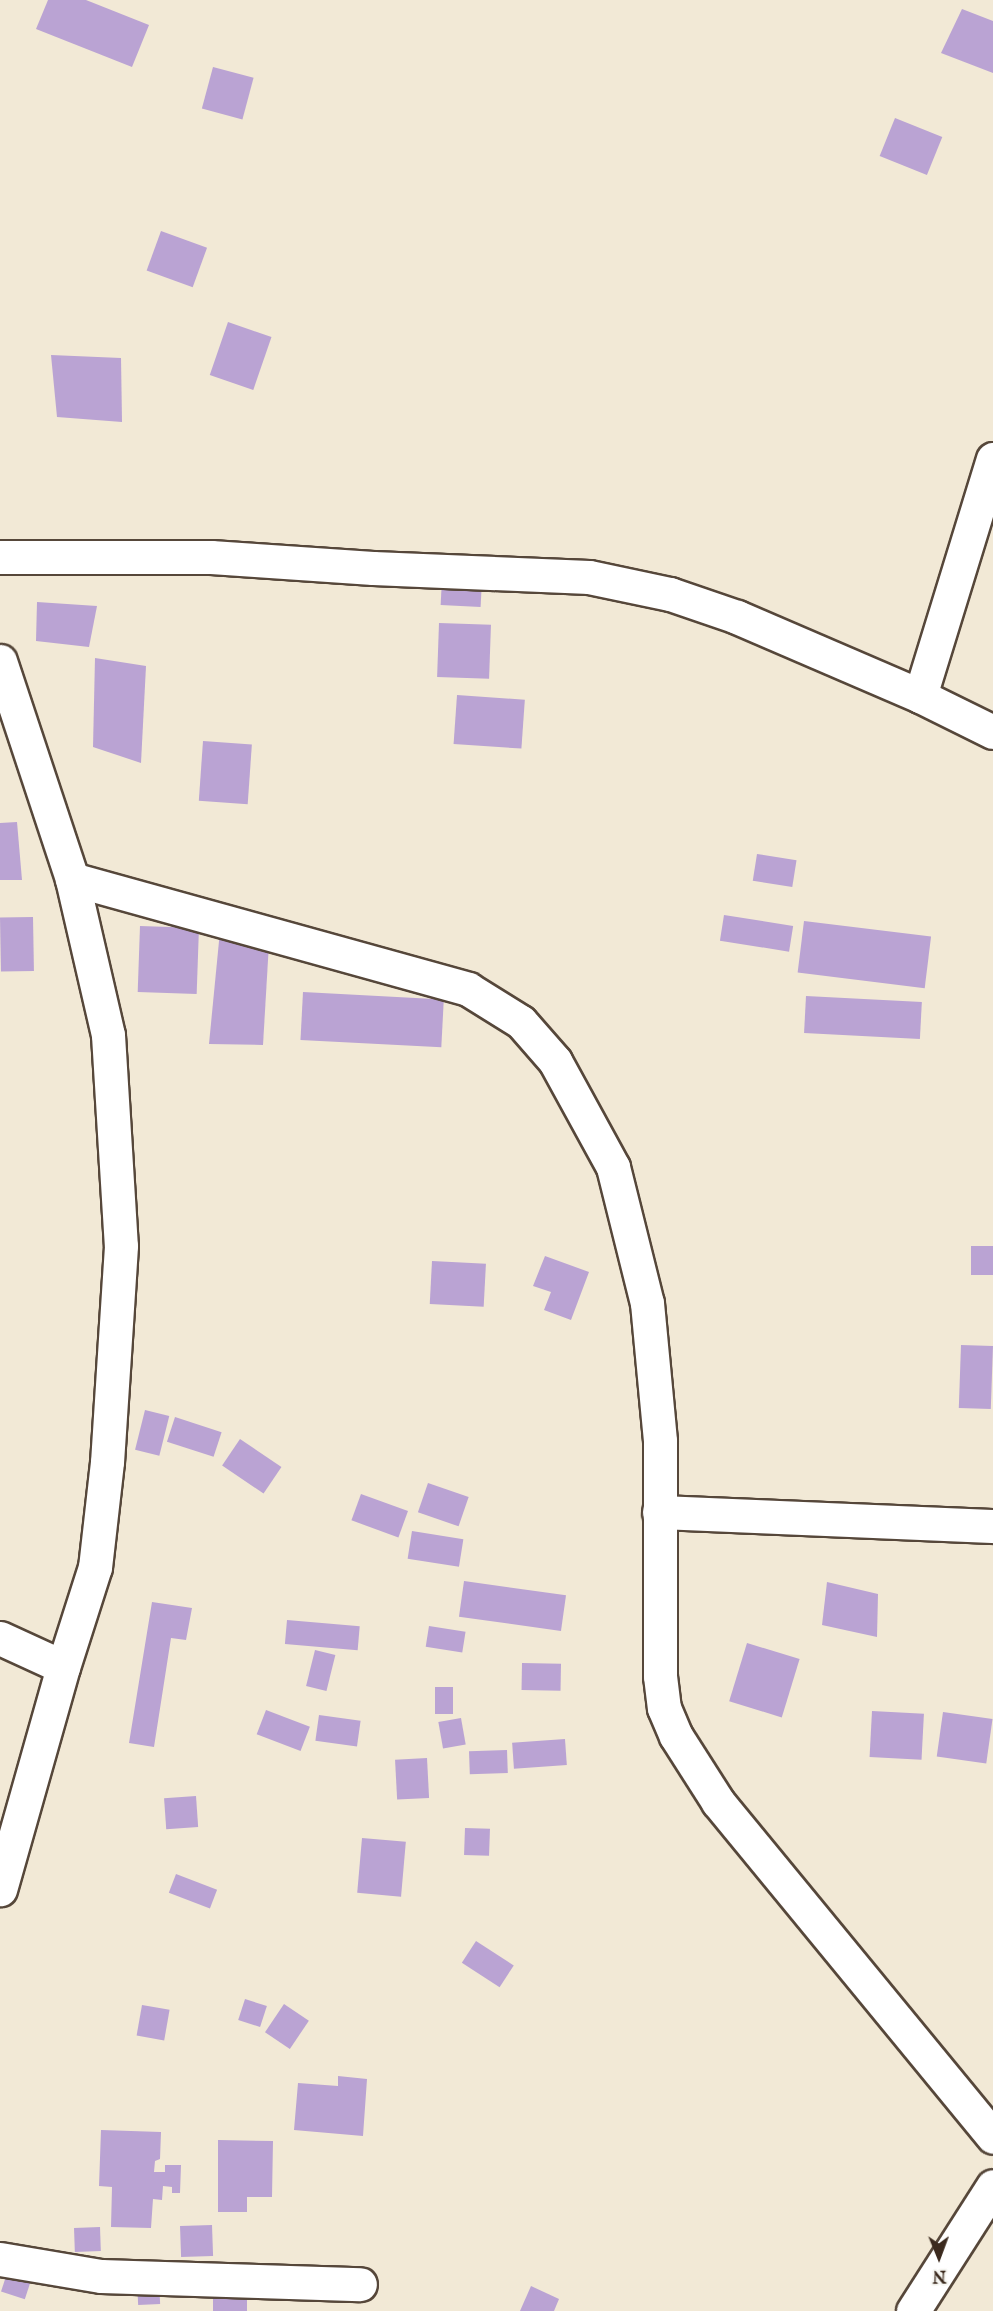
<!DOCTYPE html>
<html>
<head>
<meta charset="utf-8">
<style>
	body { margin:0 }
	#map { position:relative; width:993px; height:2311px; overflow:hidden; background:#f2e9d6; font-family:"IM FELL English",serif }
	div>[style] { position:absolute }
	.building>* { inset:0; background:#baa3d3; transform-origin:0 0 }
	.roads { filter:drop-shadow(2px 0 #56473a) drop-shadow(-2px 0 #56473a) drop-shadow(0 2px #56473a) drop-shadow(0 -2px #56473a) }
	.minor>* { height:33px; margin:-16.5px; padding:0 16.5px; transform-origin:16.5px; border-radius:16.5px; background:#fff }
	span { translate:-50% -50%; white-space:nowrap; text-align:center; line-height:1.15; -webkit-text-stroke:4.5px #f6f6f2; paint-order:stroke }
	.north { position:absolute; left:909px; top:2227px; width:60px; height:60px; -webkit-text-stroke:4px #f6f6f2; paint-order:stroke; rotate:179deg; font-size:16px; font-weight:700; line-height:24px; text-align:center; color:#3b2a1e }
	.north::after { content:''; display:block; margin:auto; width:21px; height:27px; background:#3b2a1e; clip-path:polygon(50% 0,100% 100%,50% 72%,0 100%) }
</style>
</head>
<body>
<div id="map">
	<div class="building">
		<div style="clip-path:polygon(48px 0,86px 0,149px 25px,132px 67px,36px 29px)"></div>
		<div style="clip-path:polygon(962px 9px,993px 21px,993px 73px,941px 53px)"></div>
		<div style="left:213px;top:67px;width:42px;height:43px;rotate:15deg"></div>
		<div style="left:895px;top:118px;width:51px;height:41px;rotate:22deg"></div>
		<div style="left:161px;top:231px;width:49px;height:42px;rotate:20deg"></div>
		<div style="left:228px;top:322px;width:46px;height:56px;rotate:19deg"></div>
		<div style="clip-path:polygon(51px 355px,121px 358px,122px 422px,57px 417px)"></div>
		<div style="left:442px;top:579px;width:40px;height:26px;rotate:3deg"></div>
		<div style="clip-path:polygon(37px 602px,97px 606px,89px 647px,36px 641px)"></div>
		<div style="left:439px;top:623px;width:52px;height:54px;rotate:2deg"></div>
		<div style="clip-path:polygon(95px 658px,146px 666px,141px 763px,93px 747px)"></div>
		<div style="left:457px;top:695px;width:68px;height:49px;rotate:4deg"></div>
		<div style="left:203px;top:741px;width:49px;height:60px;rotate:4deg"></div>
		<div style="clip-path:polygon(17px 822px,22px 880px,0 880px,0 823px)"></div>
		<div style="left:757px;top:854px;width:40px;height:27px;rotate:9deg"></div>
		<div style="left:724px;top:915px;width:70px;height:26px;rotate:9deg"></div>
		<div style="left:33px;top:917px;width:54px;height:33px;rotate:89deg"></div>
		<div style="left:804px;top:921px;width:128px;height:52px;rotate:7deg"></div>
		<div style="left:140px;top:926px;width:59px;height:66px;rotate:2deg"></div>
		<div style="clip-path:polygon(220px 931px,269px 943px,263px 1045px,209px 1044px)"></div>
		<div style="left:303px;top:992px;width:141px;height:48px;rotate:3deg"></div>
		<div style="left:806px;top:996px;width:116px;height:37px;rotate:3deg"></div>
		<div style="left:993px;top:1246px;width:29px;height:22px;rotate:90deg"></div>
		<div style="clip-path:polygon(545px 1256px,589px 1272px,571px 1320px,544px 1310px,551px 1292px,533px 1286px)"></div>
		<div style="left:432px;top:1261px;width:54px;height:43px;rotate:3deg"></div>
		<div style="left:961px;top:1345px;width:32px;height:63px;rotate:2deg"></div>
		<div style="left:145px;top:1410px;width:25px;height:41px;rotate:14deg"></div>
		<div style="left:175px;top:1417px;width:49px;height:26px;rotate:18deg"></div>
		<div style="left:240px;top:1439px;width:50px;height:32px;rotate:34deg"></div>
		<div style="left:428px;top:1483px;width:43px;height:31px;rotate:19deg"></div>
		<div style="left:361px;top:1494px;width:50px;height:28px;rotate:20deg"></div>
		<div style="left:412px;top:1531px;width:52px;height:28px;rotate:9deg"></div>
		<div style="left:464px;top:1581px;width:103px;height:36px;rotate:8deg"></div>
		<div style="clip-path:polygon(827px 1582px,878px 1594px,877px 1637px,822px 1625px)"></div>
		<div style="clip-path:polygon(152px 1602px,192px 1608px,186px 1640px,171px 1638px,154px 1747px,129px 1743px)"></div>
		<div style="left:287px;top:1620px;width:73px;height:24px;rotate:5deg"></div>
		<div style="left:429px;top:1626px;width:37px;height:21px;rotate:9deg"></div>
		<div style="left:747px;top:1643px;width:55px;height:61px;rotate:17deg"></div>
		<div style="left:315px;top:1650px;width:21px;height:37px;rotate:14deg"></div>
		<div style="left:522px;top:1663px;width:39px;height:27px;rotate:1deg"></div>
		<div style="left:435px;top:1687px;width:18px;height:27px"></div>
		<div style="left:266px;top:1710px;width:47px;height:26px;rotate:21deg"></div>
		<div style="left:872px;top:1711px;width:52px;height:46px;rotate:3deg"></div>
		<div style="left:943px;top:1712px;width:50px;height:45px;rotate:8deg"></div>
		<div style="left:319px;top:1715px;width:42px;height:26px;rotate:8deg"></div>
		<div style="left:461px;top:1718px;width:27px;height:23px;rotate:80deg"></div>
		<div style="left:565px;top:1739px;width:26px;height:53px;rotate:86deg"></div>
		<div style="left:507px;top:1750px;width:23px;height:38px;rotate:88deg"></div>
		<div style="left:427px;top:1758px;width:40px;height:32px;rotate:87deg"></div>
		<div style="left:196px;top:1796px;width:31px;height:32px;rotate:86deg"></div>
		<div style="left:465px;top:1828px;width:25px;height:27px;rotate:2deg"></div>
		<div style="left:362px;top:1838px;width:44px;height:55px;rotate:5deg"></div>
		<div style="left:176px;top:1874px;width:44px;height:20px;rotate:21deg"></div>
		<div style="left:476px;top:1941px;width:45px;height:26px;rotate:33deg"></div>
		<div style="left:245px;top:1999px;width:23px;height:22px;rotate:18deg"></div>
		<div style="left:284px;top:2004px;width:30px;height:34px;rotate:34deg"></div>
		<div style="left:142px;top:2005px;width:28px;height:31px;rotate:10deg"></div>
		<div style="clip-path:polygon(338px 2076px,367px 2079px,363px 2136px,294px 2130px,298px 2083px,338px 2086px)"></div>
		<div style="clip-path:polygon(101px 2130px,161px 2132px,160px 2159px,155px 2161px,154px 2172px,165px 2172px,165px 2165px,181px 2165px,180px 2193px,172px 2193px,172px 2187px,163px 2186px,162px 2200px,153px 2199px,151px 2228px,111px 2227px,112px 2187px,99px 2186px)"></div>
		<div style="clip-path:polygon(218px 2140px,273px 2141px,272px 2197px,247px 2197px,247px 2212px,218px 2212px)"></div>
		<div style="left:212px;top:2225px;width:31px;height:32px;rotate:88deg"></div>
		<div style="left:100px;top:2227px;width:24px;height:26px;rotate:88deg"></div>
		<div style="left:10px;top:2264px;width:25px;height:29px;rotate:18deg"></div>
		<div style="left:159px;top:2282px;width:22px;height:22px;rotate:87deg"></div>
		<div style="left:213px;top:2285px;width:34px;height:26px"></div>
		<div style="clip-path:polygon(531px 2286px,559px 2299px,554px 2311px,520px 2311px)"></div>
	</div>
	<div class="roads">
		<div class="minor">
			<div style="left:0;top:557px;width:211px"></div>
			<div style="left:211px;top:557px;width:162px;rotate:3.9deg"></div>
			<div style="left:373px;top:568px;width:216px;rotate:2.4deg"></div>
			<div style="left:589px;top:577px;width:83px;rotate:11.9deg"></div>
			<div style="left:670px;top:594px;width:71px;rotate:18.9deg"></div>
			<div style="left:737px;top:617px;width:199px;rotate:23.3deg"></div>
			<div style="left:920px;top:696px;width:81px;rotate:26.3deg"></div>
			<div style="left:0;top:661px;width:230px;rotate:71.7deg"></div>
			<div style="left:72px;top:879px;width:160px;rotate:77deg"></div>
			<div style="left:108px;top:1035px;width:211px;rotate:86.5deg"></div>
			<div style="left:121px;top:1246px;width:216px;rotate:93.7deg"></div>
			<div style="left:107px;top:1462px;width:106px;rotate:96.5deg"></div>
			<div style="left:95px;top:1567px;width:105px;rotate:107.7deg"></div>
			<div style="left:63px;top:1667px;width:231px;rotate:105.8deg"></div>
			<div style="left:920px;top:696px;width:248px;rotate:-72.9deg"></div>
			<div style="left:72px;top:879px;width:411px;rotate:15.5deg"></div>
			<div style="left:468px;top:989px;width:62px;rotate:31.9deg"></div>
			<div style="left:521px;top:1022px;width:52px;rotate:48.9deg"></div>
			<div style="left:555px;top:1061px;width:121px;rotate:61.3deg"></div>
			<div style="left:613px;top:1167px;width:140px;rotate:76deg"></div>
			<div style="left:647px;top:1303px;width:139px;rotate:84.6deg"></div>
			<div style="left:660px;top:1441px;width:235px;rotate:90deg"></div>
			<div style="left:660px;top:1676px;width:32px;rotate:83deg"></div>
			<div style="left:664px;top:1708px;width:30px;rotate:67deg"></div>
			<div style="left:676px;top:1736px;width:78px;rotate:57.5deg"></div>
			<div style="left:718px;top:1802px;width:433px;rotate:50.6deg"></div>
			<div style="left:659px;top:1512px;width:334px;rotate:2.4deg"></div>
			<div style="left:0;top:1638px;width:69px;rotate:24.7deg"></div>
			<div style="left:0;top:2259px;width:102px;rotate:9.6deg"></div>
			<div style="left:101px;top:2276px;width:259px;rotate:1.8deg"></div>
			<div style="left:913px;top:2311px;width:148px;rotate:-57.4deg"></div>
		</div>
	</div>
	<div class="north">N</div>
</div>
</body>
</html>
